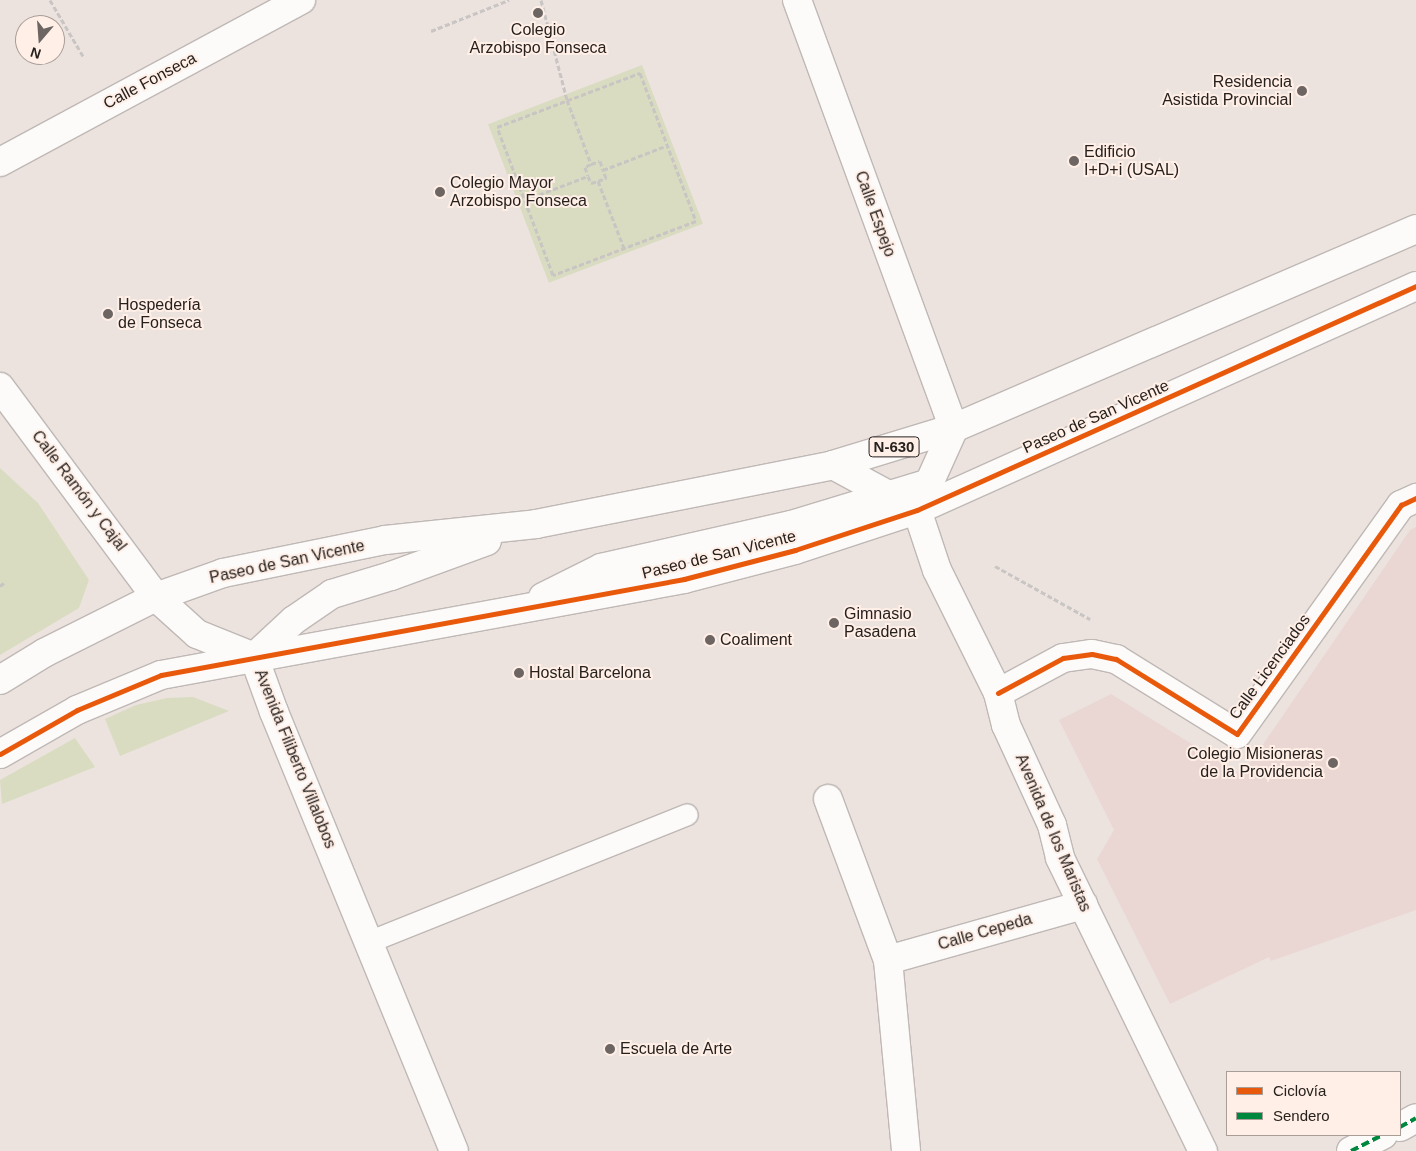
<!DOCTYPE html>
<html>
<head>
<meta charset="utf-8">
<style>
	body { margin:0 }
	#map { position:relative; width:1416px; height:1151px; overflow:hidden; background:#ece3df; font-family:Helvetica,sans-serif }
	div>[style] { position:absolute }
	.education>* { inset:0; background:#ead7d4 }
	.green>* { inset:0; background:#d9dcc1; transform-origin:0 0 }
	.path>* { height:3px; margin-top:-1.5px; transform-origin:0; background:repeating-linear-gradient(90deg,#c8c5c3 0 5px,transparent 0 7.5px) }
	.roads { filter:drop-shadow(1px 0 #bfb8b5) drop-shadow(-1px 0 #bfb8b5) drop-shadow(0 1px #bfb8b5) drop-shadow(0 -1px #bfb8b5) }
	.lane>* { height:21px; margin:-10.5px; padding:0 10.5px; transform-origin:10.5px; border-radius:10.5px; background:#fcfbfa }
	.street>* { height:28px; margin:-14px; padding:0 14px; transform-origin:14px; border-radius:14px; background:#fcfbfa }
	.secondary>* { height:28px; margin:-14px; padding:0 14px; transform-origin:14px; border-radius:14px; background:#fcfbfa }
	.highway>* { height:28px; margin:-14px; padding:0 14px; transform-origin:14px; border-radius:14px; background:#fcfbfa }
	.quiet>* { height:4px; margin-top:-2px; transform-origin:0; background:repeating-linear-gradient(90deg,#00873e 0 8px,transparent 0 12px) }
	.cycleway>* { height:5px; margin:-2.5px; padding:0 2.5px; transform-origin:2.5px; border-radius:2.5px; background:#e8590c }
	.dots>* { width:14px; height:14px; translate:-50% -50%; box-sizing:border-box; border:2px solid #ffefe7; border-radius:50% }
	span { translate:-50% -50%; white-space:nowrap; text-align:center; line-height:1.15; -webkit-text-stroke:4px #ffefe7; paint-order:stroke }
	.shield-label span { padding:1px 4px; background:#ffefe7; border:1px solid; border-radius:4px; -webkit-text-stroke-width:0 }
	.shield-label { font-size:15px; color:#27211e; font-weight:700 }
	.poi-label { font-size:16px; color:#27211e }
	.right { translate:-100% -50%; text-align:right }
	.left { translate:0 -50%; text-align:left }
	.street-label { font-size:16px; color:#27211e }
	.legend { position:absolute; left:1226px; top:1071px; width:175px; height:65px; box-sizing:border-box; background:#ffefe7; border:1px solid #a99d97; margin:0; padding:6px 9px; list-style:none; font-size:15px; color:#27211e }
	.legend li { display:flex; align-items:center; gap:10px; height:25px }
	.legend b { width:25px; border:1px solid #a99d97 }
	.north { position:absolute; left:15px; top:15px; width:50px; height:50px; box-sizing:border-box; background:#ffefe7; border:1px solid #a99d97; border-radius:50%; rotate:198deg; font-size:14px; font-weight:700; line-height:20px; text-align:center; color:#27211e }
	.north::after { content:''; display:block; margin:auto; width:18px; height:22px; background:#6c6562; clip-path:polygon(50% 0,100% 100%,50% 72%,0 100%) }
</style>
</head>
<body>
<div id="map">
	<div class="education">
		<div style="clip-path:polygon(1416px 527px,1416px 910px,1271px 961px,1269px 957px,1170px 1004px,1097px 859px,1114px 830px,1059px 720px,1111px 694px,1242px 775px,1410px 530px)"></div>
	</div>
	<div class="green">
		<div style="left:642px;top:65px;width:170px;height:165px;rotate:69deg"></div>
		<div style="clip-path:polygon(0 468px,38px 503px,89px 580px,79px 608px,0 655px)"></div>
		<div style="clip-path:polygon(193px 697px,229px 711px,120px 756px,105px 719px,136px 705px,167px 698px)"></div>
		<div style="clip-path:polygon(75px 738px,95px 767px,2px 804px,0 780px)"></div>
	</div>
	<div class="path">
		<div style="left:50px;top:0;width:65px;rotate:59.5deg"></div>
		<div style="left:541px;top:0;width:103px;rotate:75.4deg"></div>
		<div style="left:567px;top:100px;width:68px;rotate:69.4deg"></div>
		<div style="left:591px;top:164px;width:7px;rotate:153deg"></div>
		<div style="left:585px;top:167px;width:9px;rotate:72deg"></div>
		<div style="left:431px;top:31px;width:84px;rotate:-21.7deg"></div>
		<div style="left:640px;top:73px;width:158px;rotate:69.3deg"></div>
		<div style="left:696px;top:221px;width:153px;rotate:159.3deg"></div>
		<div style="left:553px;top:275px;width:158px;rotate:-110.7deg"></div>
		<div style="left:497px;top:127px;width:153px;rotate:-20.7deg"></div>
		<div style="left:591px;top:164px;width:9px;rotate:-18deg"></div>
		<div style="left:600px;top:161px;width:9px;rotate:72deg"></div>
		<div style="left:598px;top:181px;width:72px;rotate:68.8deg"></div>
		<div style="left:525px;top:200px;width:67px;rotate:-20.9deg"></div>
		<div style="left:588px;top:176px;width:8px;rotate:67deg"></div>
		<div style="left:591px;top:183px;width:7px;rotate:-16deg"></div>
		<div style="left:598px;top:181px;width:9px;rotate:-21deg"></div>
		<div style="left:606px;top:178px;width:9px;rotate:-111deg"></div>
		<div style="left:603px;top:170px;width:70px;rotate:-21deg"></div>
		<div style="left:995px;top:566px;width:109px;rotate:29.2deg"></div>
		<div style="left:0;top:586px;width:5px;rotate:-37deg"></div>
	</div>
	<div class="roads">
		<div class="lane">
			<div style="left:370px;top:941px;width:341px;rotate:-21.8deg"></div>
		</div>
		<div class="street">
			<div style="left:797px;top:0;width:456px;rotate:69.9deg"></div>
			<div style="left:0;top:162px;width:342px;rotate:-28.3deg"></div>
			<div style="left:0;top:387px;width:262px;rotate:53.4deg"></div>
			<div style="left:998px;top:693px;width:74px;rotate:-28.3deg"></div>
			<div style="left:1063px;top:658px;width:29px;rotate:-8deg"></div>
			<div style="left:1092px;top:654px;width:25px;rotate:12deg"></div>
			<div style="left:1116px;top:659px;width:142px;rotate:31.8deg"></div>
			<div style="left:1237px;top:734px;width:282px;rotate:-54.4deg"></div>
			<div style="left:1401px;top:505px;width:17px;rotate:-25deg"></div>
			<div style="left:828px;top:799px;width:172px;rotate:69.6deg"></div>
			<div style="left:888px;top:960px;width:192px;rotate:84.6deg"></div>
			<div style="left:888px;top:960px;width:203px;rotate:-15.8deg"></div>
			<div style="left:1400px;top:1127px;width:18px;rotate:-29deg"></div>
			<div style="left:1351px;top:1151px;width:36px;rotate:-27deg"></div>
		</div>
		<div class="secondary">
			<div style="left:954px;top:428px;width:90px;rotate:114.3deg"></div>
			<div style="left:917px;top:510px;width:63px;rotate:71.6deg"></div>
			<div style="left:937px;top:570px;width:137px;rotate:63.6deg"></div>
			<div style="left:998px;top:693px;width:33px;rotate:76deg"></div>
			<div style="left:1006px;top:725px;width:110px;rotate:65.3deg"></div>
			<div style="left:1052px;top:825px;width:34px;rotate:76deg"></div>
			<div style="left:1060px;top:858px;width:326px;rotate:64deg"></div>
			<div style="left:833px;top:465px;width:82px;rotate:28.4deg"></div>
			<div style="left:156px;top:597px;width:55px;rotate:42.1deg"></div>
			<div style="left:197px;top:634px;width:61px;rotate:22deg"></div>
			<div style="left:254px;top:657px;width:59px;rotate:70deg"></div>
			<div style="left:274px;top:712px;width:474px;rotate:67.7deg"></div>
		</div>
		<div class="highway">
			<div style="left:543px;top:597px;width:65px;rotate:-26.6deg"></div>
			<div style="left:601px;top:568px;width:195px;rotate:-12.8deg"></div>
			<div style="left:791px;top:525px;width:144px;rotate:-16.9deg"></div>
			<div style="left:254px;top:657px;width:54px;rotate:-42.8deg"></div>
			<div style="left:294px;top:620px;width:46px;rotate:-34.4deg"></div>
			<div style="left:332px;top:594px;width:62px;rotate:-17deg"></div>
			<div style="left:391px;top:576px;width:102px;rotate:-20deg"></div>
			<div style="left:0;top:680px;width:52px;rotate:-31.5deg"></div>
			<div style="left:44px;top:653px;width:125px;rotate:-26.6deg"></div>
			<div style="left:156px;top:597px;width:71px;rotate:-19.7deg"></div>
			<div style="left:223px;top:573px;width:165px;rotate:-11.5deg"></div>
			<div style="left:385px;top:540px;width:152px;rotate:-6deg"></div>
			<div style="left:536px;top:524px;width:303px;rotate:-11.2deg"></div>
			<div style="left:833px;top:465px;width:127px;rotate:-17deg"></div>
			<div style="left:954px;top:428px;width:503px;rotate:-23.3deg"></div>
			<div style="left:0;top:754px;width:89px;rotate:-29.7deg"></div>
			<div style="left:77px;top:710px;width:91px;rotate:-22.6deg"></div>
			<div style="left:161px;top:675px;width:532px;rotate:-10.4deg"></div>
			<div style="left:684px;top:579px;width:115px;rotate:-14.6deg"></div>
			<div style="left:795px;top:550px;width:128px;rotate:-18.2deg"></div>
			<div style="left:917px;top:510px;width:547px;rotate:-24.18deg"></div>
		</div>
	</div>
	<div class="quiet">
		<div style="left:1400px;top:1127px;width:18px;rotate:-29deg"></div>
		<div style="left:1351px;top:1151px;width:36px;rotate:-27deg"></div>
	</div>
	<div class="cycleway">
		<div style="left:998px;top:693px;width:74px;rotate:-28.3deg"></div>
		<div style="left:1063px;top:658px;width:29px;rotate:-8deg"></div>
		<div style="left:1092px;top:654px;width:25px;rotate:12deg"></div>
		<div style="left:1116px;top:659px;width:142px;rotate:31.8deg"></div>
		<div style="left:1237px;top:734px;width:282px;rotate:-54.4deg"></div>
		<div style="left:1401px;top:505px;width:17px;rotate:-25deg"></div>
		<div style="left:0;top:754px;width:89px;rotate:-29.7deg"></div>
		<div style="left:77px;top:710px;width:91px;rotate:-22.6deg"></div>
		<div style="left:161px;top:675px;width:532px;rotate:-10.4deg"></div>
		<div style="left:684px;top:579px;width:115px;rotate:-14.6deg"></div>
		<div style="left:795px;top:550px;width:128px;rotate:-18.2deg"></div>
		<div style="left:917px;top:510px;width:547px;rotate:-24.18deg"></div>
	</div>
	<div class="dots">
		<div style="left:538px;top:13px;background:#6c6562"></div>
		<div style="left:1302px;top:91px;background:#6c6562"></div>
		<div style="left:1074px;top:161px;background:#6c6562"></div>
		<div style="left:440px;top:192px;background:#6c6562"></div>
		<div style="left:108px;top:314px;background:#6c6562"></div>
		<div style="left:834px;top:623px;background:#6c6562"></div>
		<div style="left:710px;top:640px;background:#6c6562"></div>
		<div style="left:519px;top:673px;background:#6c6562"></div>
		<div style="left:1333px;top:763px;background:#6c6562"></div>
		<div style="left:610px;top:1049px;background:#6c6562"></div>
	</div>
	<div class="shield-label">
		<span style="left:894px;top:447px">N-630</span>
	</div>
	<div class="poi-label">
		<span style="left:538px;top:39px">Colegio<br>Arzobispo Fonseca</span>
		<span class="right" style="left:1292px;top:91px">Residencia<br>Asistida Provincial</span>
		<span class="left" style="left:1084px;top:161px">Edificio<br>I+D+i (USAL)</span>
		<span class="left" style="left:450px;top:192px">Colegio Mayor<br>Arzobispo Fonseca</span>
		<span class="left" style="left:118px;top:314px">Hospedería<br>de Fonseca</span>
		<span class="left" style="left:844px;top:623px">Gimnasio<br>Pasadena</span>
		<span class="left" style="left:720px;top:640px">Coaliment</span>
		<span class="left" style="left:529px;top:673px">Hostal Barcelona</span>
		<span class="right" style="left:1323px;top:763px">Colegio Misioneras<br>de la Providencia</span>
		<span class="left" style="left:620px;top:1049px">Escuela de Arte</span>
	</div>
	<div class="street-label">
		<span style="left:150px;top:81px;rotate:-28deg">Calle Fonseca</span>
		<span style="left:875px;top:214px;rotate:70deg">Calle Espejo</span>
		<span style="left:1096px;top:417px;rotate:-24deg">Paseo de San Vicente</span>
		<span style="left:79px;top:491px;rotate:53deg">Calle Ramón y Cajal</span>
		<span style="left:719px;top:555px;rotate:-14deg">Paseo de San Vicente</span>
		<span style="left:287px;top:562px;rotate:-12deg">Paseo de San Vicente</span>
		<span style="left:1270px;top:667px;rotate:-54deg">Calle Licenciados</span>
		<span style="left:295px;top:759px;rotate:68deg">Avenida Filiberto Villalobos</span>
		<span style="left:1053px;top:833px;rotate:67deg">Avenida de los Maristas</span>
		<span style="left:985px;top:932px;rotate:-16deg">Calle Cepeda</span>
	</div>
	<ul class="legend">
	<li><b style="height:6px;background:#e8590c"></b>Ciclovía</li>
	<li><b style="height:6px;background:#00873e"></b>Sendero</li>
	</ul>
	<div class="north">N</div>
</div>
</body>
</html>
